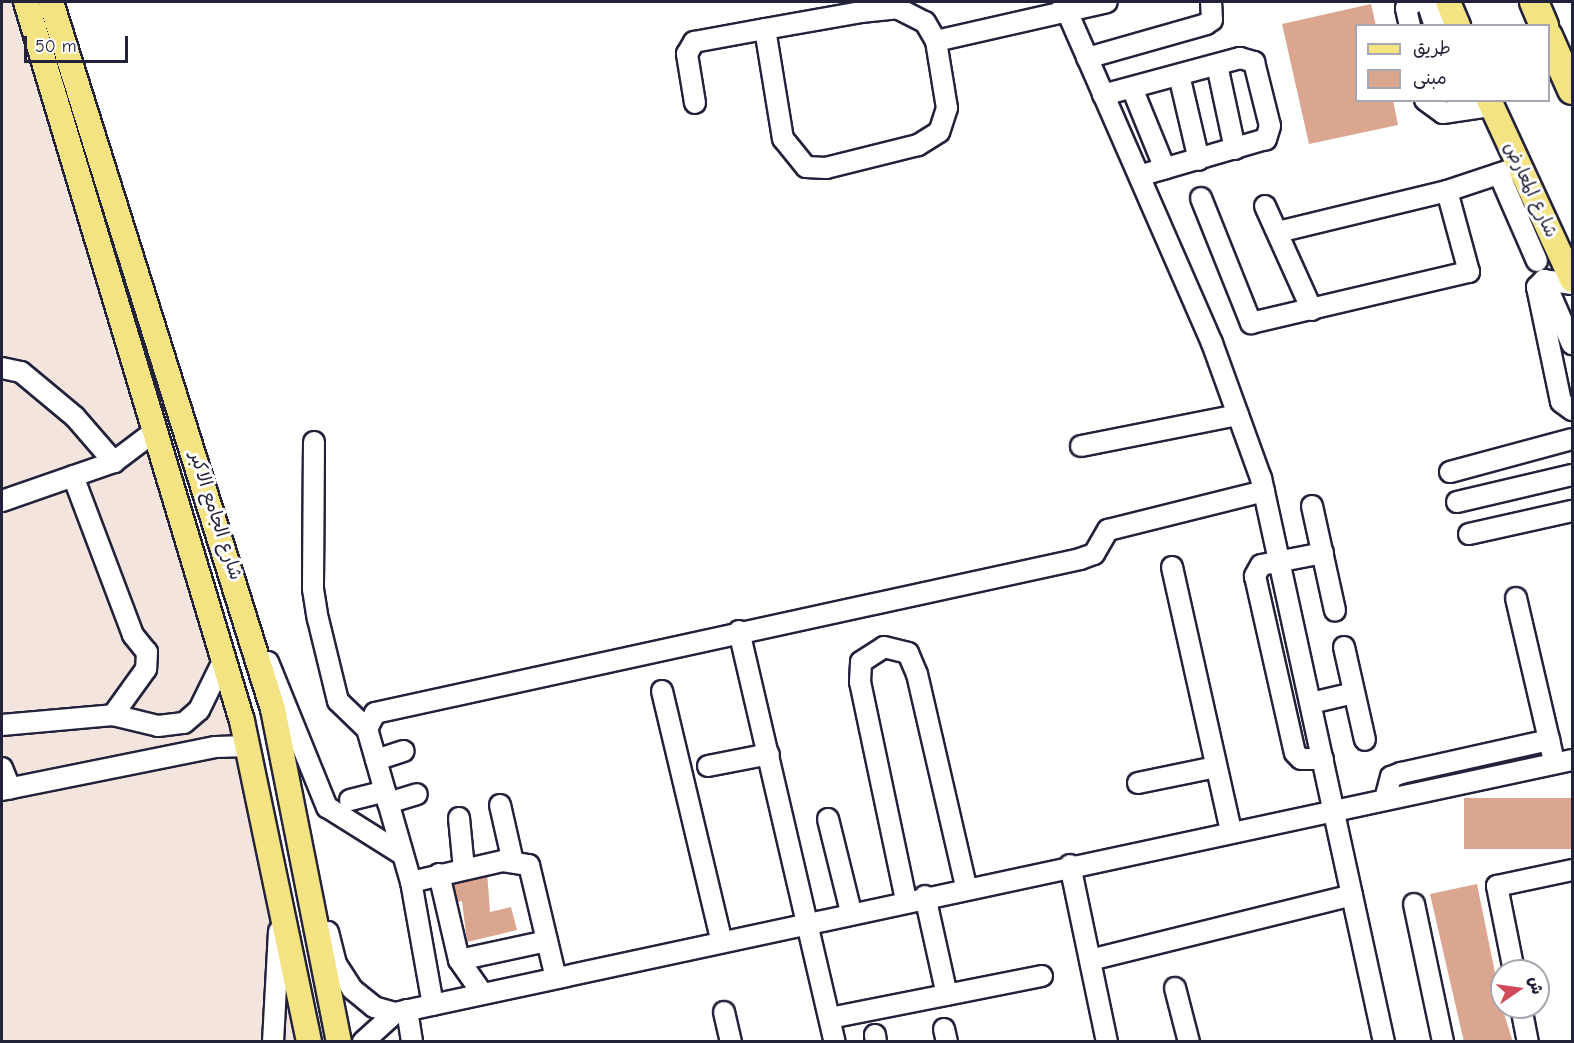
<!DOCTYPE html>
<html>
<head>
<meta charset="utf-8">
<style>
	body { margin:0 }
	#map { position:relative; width:1574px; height:1043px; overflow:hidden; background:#fff; font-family:"Comic Neue","Playpen Sans Arabic",sans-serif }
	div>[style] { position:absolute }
	.built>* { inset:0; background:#f4e4de }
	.building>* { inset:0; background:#dba690; transform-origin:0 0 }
	.roads { filter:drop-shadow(2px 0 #22223b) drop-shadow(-2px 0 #22223b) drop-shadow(0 2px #22223b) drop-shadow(0 -2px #22223b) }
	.minor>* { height:20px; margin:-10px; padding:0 10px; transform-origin:10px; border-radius:10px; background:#fff }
	.major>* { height:24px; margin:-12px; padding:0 12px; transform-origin:12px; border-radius:12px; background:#f4e382 }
	.highway>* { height:28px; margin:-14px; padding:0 14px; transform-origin:14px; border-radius:14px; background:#f4e382 }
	span { translate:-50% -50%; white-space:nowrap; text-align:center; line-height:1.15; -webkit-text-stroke:6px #fff; paint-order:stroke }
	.street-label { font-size:18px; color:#22223b }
	.frame { position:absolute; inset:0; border:3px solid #22223b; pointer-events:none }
	.legend { position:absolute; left:1355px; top:24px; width:195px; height:78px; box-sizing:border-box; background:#fff; border:2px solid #a7a7b1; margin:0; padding:8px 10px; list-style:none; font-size:18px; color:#22223b }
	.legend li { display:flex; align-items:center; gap:12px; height:30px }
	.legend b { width:30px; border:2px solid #a7a7b1 }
	.north { position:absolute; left:1490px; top:959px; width:60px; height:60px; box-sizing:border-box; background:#fff; border:2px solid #a7a7b1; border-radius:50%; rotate:77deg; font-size:16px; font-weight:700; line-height:24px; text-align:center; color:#22223b }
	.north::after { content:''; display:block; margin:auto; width:21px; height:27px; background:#d1495b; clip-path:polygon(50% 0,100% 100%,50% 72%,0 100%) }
	.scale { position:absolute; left:24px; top:36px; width:104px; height:27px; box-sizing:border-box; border:3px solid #22223b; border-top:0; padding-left:8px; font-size:18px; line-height:21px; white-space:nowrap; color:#22223b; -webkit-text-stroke:4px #fff; paint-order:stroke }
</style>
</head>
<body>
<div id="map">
	<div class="built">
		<div style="clip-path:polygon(2px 2px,27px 2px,277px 871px,309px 1041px,2px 1042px)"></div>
	</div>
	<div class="building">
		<div style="clip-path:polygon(1371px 4px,1376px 26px,1356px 26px,1356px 100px,1393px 100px,1398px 125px,1309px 144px,1282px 24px)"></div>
		<div style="left:1572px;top:798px;width:51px;height:108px;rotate:90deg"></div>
		<div style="clip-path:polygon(487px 871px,490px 912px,511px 907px,517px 930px,467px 942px,462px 901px,453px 903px,448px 881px)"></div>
		<div style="clip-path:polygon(1477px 884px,1502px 1007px,1513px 1042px,1464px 1042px,1430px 894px)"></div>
	</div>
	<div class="roads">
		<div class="minor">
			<div style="left:1063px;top:2px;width:372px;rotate:66.4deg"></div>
			<div style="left:1212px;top:343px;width:144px;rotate:70.1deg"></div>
			<div style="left:1261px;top:478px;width:577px;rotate:77.7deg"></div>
			<div style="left:1427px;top:2px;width:25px;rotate:72deg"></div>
			<div style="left:1410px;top:26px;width:18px;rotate:-103deg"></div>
			<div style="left:1406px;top:8px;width:11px;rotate:-34deg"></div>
			<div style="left:936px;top:41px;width:175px;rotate:-12.8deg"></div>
			<div style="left:1087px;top:58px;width:124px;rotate:-15.9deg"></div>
			<div style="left:1206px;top:24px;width:7px;rotate:-34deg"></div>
			<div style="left:1212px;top:20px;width:18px;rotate:-93deg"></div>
			<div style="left:1217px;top:65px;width:86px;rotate:77.9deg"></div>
			<div style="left:1179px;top:75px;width:87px;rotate:76.8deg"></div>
			<div style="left:1132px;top:88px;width:87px;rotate:67.8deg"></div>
			<div style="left:1103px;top:95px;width:142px;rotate:-15.1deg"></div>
			<div style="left:1240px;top:58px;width:15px;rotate:16deg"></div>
			<div style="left:1254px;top:62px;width:66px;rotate:76deg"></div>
			<div style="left:1270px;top:126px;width:14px;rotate:107deg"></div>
			<div style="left:1266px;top:139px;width:132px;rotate:163.8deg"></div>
			<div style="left:1425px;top:100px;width:22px;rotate:36deg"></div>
			<div style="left:1443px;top:113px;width:49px;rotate:-8.3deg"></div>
			<div style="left:695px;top:103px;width:50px;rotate:-99.3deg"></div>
			<div style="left:687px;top:54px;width:14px;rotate:-60deg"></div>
			<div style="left:694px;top:42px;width:72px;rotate:-10.4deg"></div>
			<div style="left:765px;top:29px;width:97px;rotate:-10deg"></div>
			<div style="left:861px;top:12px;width:36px;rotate:-6deg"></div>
			<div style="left:897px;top:8px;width:31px;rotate:27deg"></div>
			<div style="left:925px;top:22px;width:22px;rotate:60deg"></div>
			<div style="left:936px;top:41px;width:68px;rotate:80.7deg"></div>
			<div style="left:947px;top:108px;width:25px;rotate:108deg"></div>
			<div style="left:939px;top:132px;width:25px;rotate:148deg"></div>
			<div style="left:918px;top:145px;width:95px;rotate:166deg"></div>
			<div style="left:826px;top:168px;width:20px;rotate:-177deg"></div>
			<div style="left:806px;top:167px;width:36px;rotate:-129deg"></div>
			<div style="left:783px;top:139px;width:111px;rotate:-99.3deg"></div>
			<div style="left:1499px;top:174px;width:95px;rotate:66.4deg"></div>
			<div style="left:1201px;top:198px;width:135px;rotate:68.2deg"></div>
			<div style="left:1251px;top:323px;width:224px;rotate:-13.2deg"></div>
			<div style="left:1469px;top:272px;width:84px;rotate:-105.2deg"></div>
			<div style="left:1265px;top:206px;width:114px;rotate:65.7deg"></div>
			<div style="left:1278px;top:232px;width:174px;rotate:-13.6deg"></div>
			<div style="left:1447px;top:191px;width:76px;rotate:-18.4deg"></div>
			<div style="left:1544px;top:280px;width:70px;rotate:66.4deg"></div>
			<div style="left:1572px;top:284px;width:28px;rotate:-172deg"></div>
			<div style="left:1544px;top:280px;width:10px;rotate:135deg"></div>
			<div style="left:1537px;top:287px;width:117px;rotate:78.2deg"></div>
			<div style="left:1561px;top:402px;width:14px;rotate:36deg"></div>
			<div style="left:2px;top:368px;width:19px;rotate:12deg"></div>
			<div style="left:21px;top:372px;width:70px;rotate:39.8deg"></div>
			<div style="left:75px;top:417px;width:60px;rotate:49.1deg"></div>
			<div style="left:314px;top:442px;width:147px;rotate:90.4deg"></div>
			<div style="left:313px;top:589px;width:30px;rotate:81deg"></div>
			<div style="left:318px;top:619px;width:84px;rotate:76.3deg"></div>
			<div style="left:338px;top:701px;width:40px;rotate:44deg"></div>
			<div style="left:1081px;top:446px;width:160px;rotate:-11.2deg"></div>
			<div style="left:1450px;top:472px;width:126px;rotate:-15.1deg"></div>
			<div style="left:73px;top:476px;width:170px;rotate:69.3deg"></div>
			<div style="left:133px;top:635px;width:22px;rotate:51deg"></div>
			<div style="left:147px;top:652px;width:17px;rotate:93deg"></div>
			<div style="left:146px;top:669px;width:57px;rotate:125.7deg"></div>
			<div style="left:2px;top:501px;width:119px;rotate:-19.2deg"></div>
			<div style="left:114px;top:462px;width:51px;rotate:-37.1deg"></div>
			<div style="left:1457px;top:502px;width:118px;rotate:-13.2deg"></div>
			<div style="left:1312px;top:506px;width:107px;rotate:77.6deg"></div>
			<div style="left:1469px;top:534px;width:106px;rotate:-12.6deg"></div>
			<div style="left:1323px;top:553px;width:63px;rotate:169deg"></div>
			<div style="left:1261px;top:565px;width:13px;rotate:119deg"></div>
			<div style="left:1255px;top:576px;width:181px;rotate:77.3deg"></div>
			<div style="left:1295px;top:753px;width:8px;rotate:45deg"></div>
			<div style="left:1301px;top:759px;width:22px"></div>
			<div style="left:1172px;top:567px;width:271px;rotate:77.4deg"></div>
			<div style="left:1516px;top:598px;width:159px;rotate:76.9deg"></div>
			<div style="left:739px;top:631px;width:422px;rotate:76.9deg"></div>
			<div style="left:1344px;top:647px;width:95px;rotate:77.3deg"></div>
			<div style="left:268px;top:662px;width:157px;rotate:67.9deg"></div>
			<div style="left:327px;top:807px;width:86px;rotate:32.2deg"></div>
			<div style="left:662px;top:691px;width:255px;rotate:76.6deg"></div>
			<div style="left:1311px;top:703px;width:44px;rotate:-13.1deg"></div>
			<div style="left:2px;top:725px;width:111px;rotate:-5.1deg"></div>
			<div style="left:113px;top:715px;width:46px;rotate:13.7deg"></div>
			<div style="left:158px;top:726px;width:26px;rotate:-7deg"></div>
			<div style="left:184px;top:723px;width:20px;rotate:-41deg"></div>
			<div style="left:199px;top:710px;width:57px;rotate:-63.9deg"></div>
			<div style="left:376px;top:760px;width:29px;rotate:-18deg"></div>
			<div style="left:708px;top:766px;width:62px;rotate:-11.1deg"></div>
			<div style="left:2px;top:768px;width:22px;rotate:68deg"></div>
			<div style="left:1138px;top:783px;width:80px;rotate:-11.6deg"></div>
			<div style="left:2px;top:790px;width:218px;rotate:-11.4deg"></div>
			<div style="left:216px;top:747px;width:31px;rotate:-2deg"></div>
			<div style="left:1385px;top:799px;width:23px;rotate:-75deg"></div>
			<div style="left:1391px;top:777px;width:11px;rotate:-22deg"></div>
			<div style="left:1401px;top:773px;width:152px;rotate:-12.6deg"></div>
			<div style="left:350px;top:800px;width:36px;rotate:-14deg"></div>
			<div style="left:388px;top:803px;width:30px;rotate:-17deg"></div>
			<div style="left:500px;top:805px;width:58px;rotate:77.2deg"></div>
			<div style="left:459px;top:818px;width:51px;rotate:84.4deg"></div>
			<div style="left:828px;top:819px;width:96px;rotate:76.1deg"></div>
			<div style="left:1070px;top:865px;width:181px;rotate:78.2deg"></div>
			<div style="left:439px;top:874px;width:88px;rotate:76.9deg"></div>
			<div style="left:459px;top:960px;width:90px;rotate:-12.2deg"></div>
			<div style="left:411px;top:882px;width:94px;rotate:-12.9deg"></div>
			<div style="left:503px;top:861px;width:26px;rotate:9deg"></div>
			<div style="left:529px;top:865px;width:112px;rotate:76.6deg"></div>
			<div style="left:925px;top:896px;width:101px;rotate:77.5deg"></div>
			<div style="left:906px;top:900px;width:223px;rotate:-101.9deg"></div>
			<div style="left:860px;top:682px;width:20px;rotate:-87deg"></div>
			<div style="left:861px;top:662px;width:27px;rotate:-33deg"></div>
			<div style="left:884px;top:647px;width:25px;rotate:14deg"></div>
			<div style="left:908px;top:653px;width:23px;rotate:67deg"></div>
			<div style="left:917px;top:674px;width:219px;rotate:77deg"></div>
			<div style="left:1414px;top:904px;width:141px;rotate:78.1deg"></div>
			<div style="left:328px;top:932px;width:33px;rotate:76deg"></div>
			<div style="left:336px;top:964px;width:30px;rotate:57deg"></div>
			<div style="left:352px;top:989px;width:28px;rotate:39deg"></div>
			<div style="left:374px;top:1007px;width:22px;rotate:16deg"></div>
			<div style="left:395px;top:1013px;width:1204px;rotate:-12.13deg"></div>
			<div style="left:459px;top:960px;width:40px;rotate:55.1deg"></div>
			<div style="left:1090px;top:960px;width:270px;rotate:-13.9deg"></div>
			<div style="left:1514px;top:971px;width:87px;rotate:-101.3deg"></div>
			<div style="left:1497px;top:886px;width:77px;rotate:-12deg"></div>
			<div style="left:1175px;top:988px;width:56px;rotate:75.5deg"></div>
			<div style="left:433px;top:1005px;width:125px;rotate:-100.1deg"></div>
			<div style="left:411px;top:882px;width:159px;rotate:-106deg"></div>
			<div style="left:367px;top:729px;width:18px;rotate:-63deg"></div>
			<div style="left:375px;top:713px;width:722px;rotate:-12.32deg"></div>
			<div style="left:1080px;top:559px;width:15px;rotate:-20deg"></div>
			<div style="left:1094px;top:554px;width:28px;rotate:-60deg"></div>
			<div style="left:1108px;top:530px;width:161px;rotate:-14deg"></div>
			<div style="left:1521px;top:1007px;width:36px;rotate:79deg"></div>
			<div style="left:407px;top:1010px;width:32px;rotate:81deg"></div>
			<div style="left:724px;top:1012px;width:31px;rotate:77deg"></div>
			<div style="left:830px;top:1018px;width:216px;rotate:-11.2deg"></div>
			<div style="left:944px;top:1029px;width:13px;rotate:77deg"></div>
			<div style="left:875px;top:1035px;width:7px;rotate:82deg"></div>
			<div style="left:273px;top:1042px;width:111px;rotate:-86.9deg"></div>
			<div style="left:363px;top:1042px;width:43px;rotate:-42.2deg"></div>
		</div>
		<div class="major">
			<div style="left:26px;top:2px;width:751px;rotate:73.28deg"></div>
			<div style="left:242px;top:721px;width:328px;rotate:78.2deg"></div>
			<div style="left:51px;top:2px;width:741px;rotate:72.57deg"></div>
			<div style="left:273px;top:709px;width:339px;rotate:78.8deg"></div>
			<div style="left:1448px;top:2px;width:26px;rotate:67deg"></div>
			<div style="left:1489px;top:100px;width:198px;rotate:65.2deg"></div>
		</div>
		<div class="highway">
			<div style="left:1534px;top:2px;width:26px;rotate:67deg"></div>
			<div style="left:1548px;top:36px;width:59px;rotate:66deg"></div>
		</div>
	</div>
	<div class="street-label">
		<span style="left:1530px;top:190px;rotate:65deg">شارع المعارض</span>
		<span style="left:215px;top:516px;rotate:72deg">شارع الجامع الاكبر</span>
	</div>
	<div class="frame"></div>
	<ul class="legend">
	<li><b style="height:8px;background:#f4e382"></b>طريق</li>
	<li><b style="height:16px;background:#dba690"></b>مبنى</li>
	</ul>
	<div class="north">ش</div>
	<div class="scale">50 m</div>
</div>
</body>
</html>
